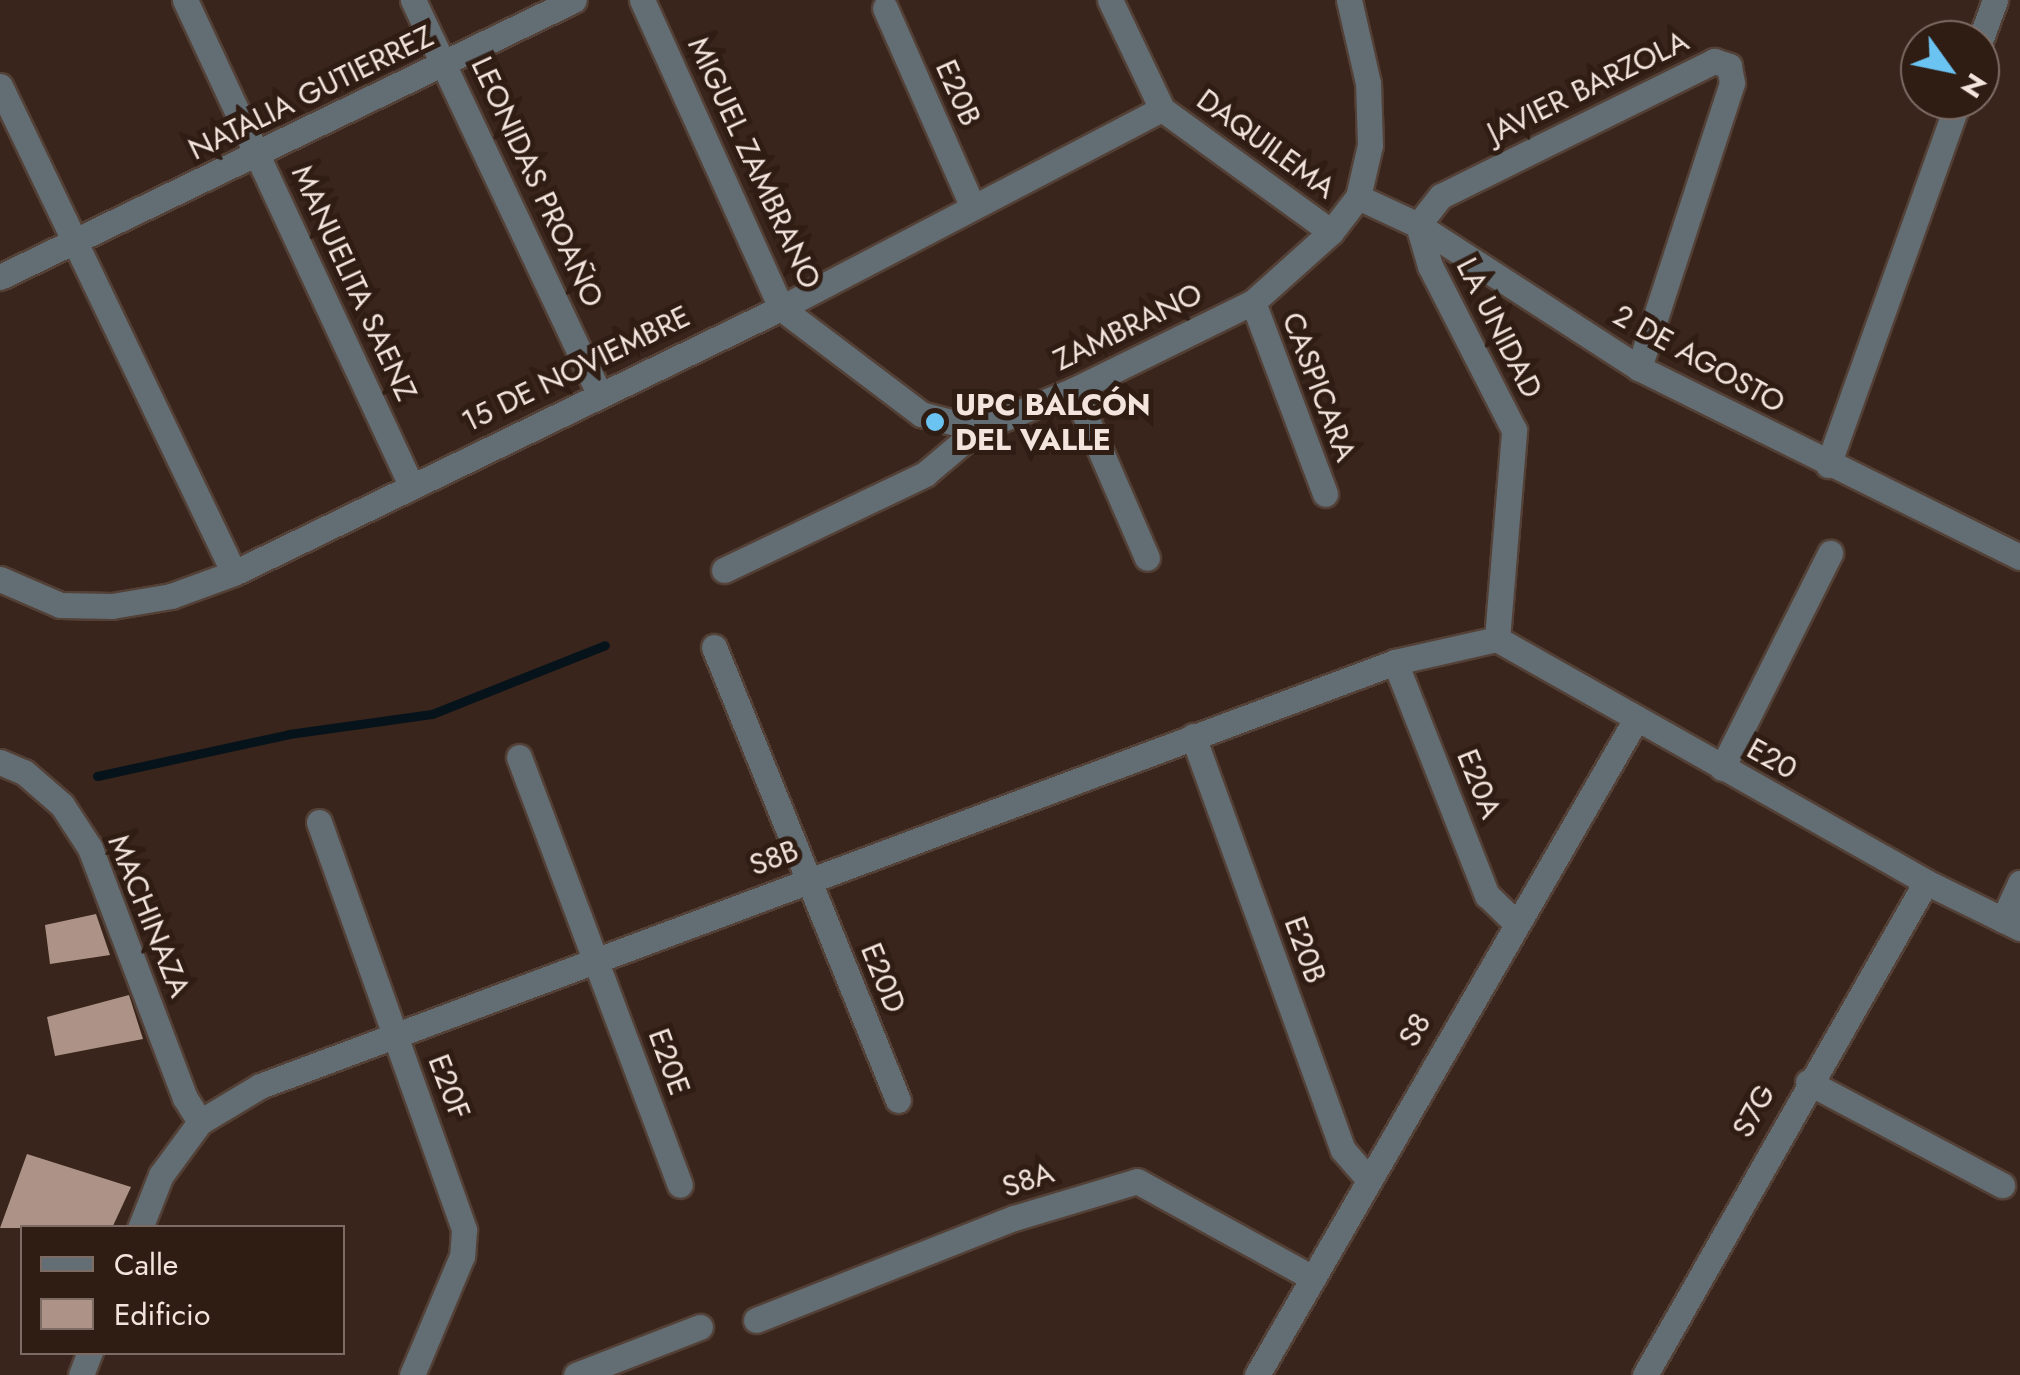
<!DOCTYPE html>
<html>
<head>
<meta charset="utf-8">
<style>
	body { margin:0 }
	#map { position:relative; width:2020px; height:1375px; overflow:hidden; background:#39251b; font-family:Jost,sans-serif }
	div>[style] { position:absolute }
	.stream>* { height:9px; margin:-4.5px; padding:0 4.5px; transform-origin:4.5px; border-radius:4.5px; background:#07131b }
	.building>* { inset:0; background:#ad9387 }
	.roads { filter:drop-shadow(2px 0 #534036) drop-shadow(-2px 0 #534036) drop-shadow(0 2px #534036) drop-shadow(0 -2px #534036) }
	.street>* { height:25px; margin:-12.5px; padding:0 12.5px; transform-origin:12.5px; border-radius:12.5px; background:#636d74 }
	.dots>* { width:28px; height:28px; translate:-50% -50%; box-sizing:border-box; border:5px solid #2f1c12; border-radius:50% }
	span { translate:-50% -50%; white-space:nowrap; text-align:center; line-height:1.15; -webkit-text-stroke:10px #2f1c12; paint-order:stroke }
	.street-label { font-size:30px; color:#f3e5de }
	.poi-label { font-size:30px; color:#f3e5de; font-weight:700 }
	.left { translate:0 -50%; text-align:left }
	.legend { position:absolute; left:20px; top:1225px; width:325px; height:130px; box-sizing:border-box; background:#2f1c12; border:2px solid #7d6c64; margin:0; padding:12px 18px; list-style:none; font-size:30px; color:#f3e5de }
	.legend li { display:flex; align-items:center; gap:20px; height:50px }
	.legend b { width:50px; border:2px solid #7d6c64 }
	.north { position:absolute; left:1900px; top:20px; width:100px; height:100px; box-sizing:border-box; background:#2f1c12; border:2px solid #7d6c64; border-radius:50%; rotate:123deg; font-size:28px; font-weight:700; line-height:40px; text-align:center; color:#f3e5de }
	.north::after { content:''; display:block; margin:auto; width:35px; height:45px; background:#6bc3f2; clip-path:polygon(50% 0,100% 100%,50% 72%,0 100%) }
</style>
</head>
<body>
<div id="map">
	<div class="stream">
		<div style="left:97px;top:776px;width:197px;rotate:-12.3deg"></div>
		<div style="left:289px;top:734px;width:144px;rotate:-8deg"></div>
		<div style="left:432px;top:714px;width:186px;rotate:-21.7deg"></div>
	</div>
	<div class="building">
		<div style="clip-path:polygon(96px 914px,110px 955px,50px 964px,45px 925px)"></div>
		<div style="clip-path:polygon(129px 995px,143px 1039px,55px 1056px,47px 1017px)"></div>
		<div style="clip-path:polygon(27px 1154px,131px 1187px,112px 1228px,0 1228px)"></div>
	</div>
	<div class="roads">
		<div class="street">
			<div style="left:185px;top:0;width:535px;rotate:65.02deg"></div>
			<div style="left:413px;top:0;width:436px;rotate:64.7deg"></div>
			<div style="left:642px;top:0;width:338px;rotate:65.7deg"></div>
			<div style="left:781px;top:308px;width:176px;rotate:37.1deg"></div>
			<div style="left:921px;top:414px;width:59px;rotate:14.7deg"></div>
			<div style="left:1110px;top:0;width:121px;rotate:64.5deg"></div>
			<div style="left:1162px;top:109px;width:209px;rotate:36deg"></div>
			<div style="left:885px;top:8px;width:215px;rotate:66.2deg"></div>
			<div style="left:1980px;top:41px;width:44px;rotate:-69.9deg"></div>
			<div style="left:0;top:86px;width:540px;rotate:64.34deg"></div>
			<div style="left:1358px;top:197px;width:66px;rotate:25deg"></div>
			<div style="left:1418px;top:225px;width:263px;rotate:32.9deg"></div>
			<div style="left:1639px;top:368px;width:425px;rotate:26.4deg"></div>
			<div style="left:0;top:277px;width:637px;rotate:-25.76deg"></div>
			<div style="left:1253px;top:302px;width:205px;rotate:69.4deg"></div>
			<div style="left:1074px;top:390px;width:183px;rotate:66.5deg"></div>
			<div style="left:1828px;top:465px;width:388px;rotate:-70.3deg"></div>
			<div style="left:724px;top:570px;width:223px;rotate:-25.5deg"></div>
			<div style="left:925px;top:474px;width:70px;rotate:-40.3deg"></div>
			<div style="left:978px;top:429px;width:104px;rotate:-22.1deg"></div>
			<div style="left:1074px;top:390px;width:199px;rotate:-26.2deg"></div>
			<div style="left:1253px;top:302px;width:105px;rotate:-41.9deg"></div>
			<div style="left:1331px;top:232px;width:44px;rotate:-52.4deg"></div>
			<div style="left:1358px;top:197px;width:53px;rotate:-77deg"></div>
			<div style="left:1370px;top:145px;width:62px;rotate:-91.8deg"></div>
			<div style="left:1368px;top:83px;width:85px;rotate:-102.9deg"></div>
			<div style="left:0;top:579px;width:65px;rotate:23.4deg"></div>
			<div style="left:60px;top:605px;width:52px;rotate:1.1deg"></div>
			<div style="left:112px;top:606px;width:60px;rotate:-9.6deg"></div>
			<div style="left:171px;top:596px;width:67px;rotate:-20.1deg"></div>
			<div style="left:234px;top:573px;width:608px;rotate:-25.85deg"></div>
			<div style="left:781px;top:308px;width:430px;rotate:-27.6deg"></div>
			<div style="left:1497px;top:639px;width:210px;rotate:-85.3deg"></div>
			<div style="left:1514px;top:430px;width:184px;rotate:-117.1deg"></div>
			<div style="left:1430px;top:266px;width:43px;rotate:-106.3deg"></div>
			<div style="left:1418px;top:225px;width:37px;rotate:-52deg"></div>
			<div style="left:1441px;top:196px;width:305px;rotate:-26.3deg"></div>
			<div style="left:1714px;top:61px;width:16px;rotate:18deg"></div>
			<div style="left:1729px;top:66px;width:17px;rotate:80deg"></div>
			<div style="left:1732px;top:83px;width:300px;rotate:108.1deg"></div>
			<div style="left:1497px;top:639px;width:493px;rotate:29.5deg"></div>
			<div style="left:1926px;top:882px;width:105px;rotate:26.1deg"></div>
			<div style="left:714px;top:647px;width:489px;rotate:67.9deg"></div>
			<div style="left:1395px;top:662px;width:251px;rotate:68.5deg"></div>
			<div style="left:1487px;top:895px;width:37px;rotate:44deg"></div>
			<div style="left:1193px;top:736px;width:440px;rotate:70.1deg"></div>
			<div style="left:1343px;top:1150px;width:38px;rotate:49deg"></div>
			<div style="left:519px;top:757px;width:457px;rotate:69.4deg"></div>
			<div style="left:0;top:762px;width:26px;rotate:23deg"></div>
			<div style="left:24px;top:772px;width:50px;rotate:41deg"></div>
			<div style="left:62px;top:805px;width:51px;rotate:56.9deg"></div>
			<div style="left:90px;top:848px;width:267px;rotate:69.2deg"></div>
			<div style="left:185px;top:1098px;width:28px;rotate:58deg"></div>
			<div style="left:1722px;top:768px;width:241px;rotate:-63.3deg"></div>
			<div style="left:319px;top:822px;width:433px;rotate:70.4deg"></div>
			<div style="left:464px;top:1230px;width:26px;rotate:94deg"></div>
			<div style="left:462px;top:1256px;width:129px;rotate:112.8deg"></div>
			<div style="left:2003px;top:920px;width:41px;rotate:-65.3deg"></div>
			<div style="left:1808px;top:1082px;width:220px;rotate:28deg"></div>
			<div style="left:140px;top:1228px;width:57px;rotate:-68.4deg"></div>
			<div style="left:161px;top:1175px;width:66px;rotate:-53.7deg"></div>
			<div style="left:200px;top:1122px;width:70px;rotate:-31deg"></div>
			<div style="left:260px;top:1086px;width:1212px;rotate:-20.48deg"></div>
			<div style="left:1395px;top:662px;width:105px;rotate:-12.7deg"></div>
			<div style="left:756px;top:1320px;width:277px;rotate:-21.6deg"></div>
			<div style="left:1014px;top:1218px;width:128px;rotate:-16.7deg"></div>
			<div style="left:1137px;top:1181px;width:199px;rotate:28.9deg"></div>
			<div style="left:81px;top:1375px;width:25px;rotate:-69deg"></div>
			<div style="left:576px;top:1375px;width:133px;rotate:-21.2deg"></div>
			<div style="left:1257px;top:1375px;width:758px;rotate:-59.98deg"></div>
			<div style="left:1645px;top:1375px;width:567px;rotate:-60.32deg"></div>
		</div>
	</div>
	<div class="dots">
		<div style="left:935px;top:422px;background:#6bc3f2"></div>
	</div>
	<div class="street-label">
		<span style="left:1588px;top:87px;rotate:-26deg">JAVIER BARZOLA</span>
		<span style="left:311px;top:93px;rotate:-26deg">NATALIA GUTIERREZ</span>
		<span style="left:958px;top:93px;rotate:66deg">E20B</span>
		<span style="left:1266px;top:144px;rotate:36deg">DAQUILEMA</span>
		<span style="left:754px;top:163px;rotate:65deg">MIGUEL ZAMBRANO</span>
		<span style="left:537px;top:182px;rotate:65deg">LEONIDAS PROAÑO</span>
		<span style="left:354px;top:283px;rotate:65deg">MANUELITA SAENZ</span>
		<span style="left:1128px;top:327px;rotate:-26deg">ZAMBRANO</span>
		<span style="left:1499px;top:328px;rotate:63deg">LA UNIDAD</span>
		<span style="left:1699px;top:359px;rotate:29deg">2 DE AGOSTO</span>
		<span style="left:576px;top:369px;rotate:-26deg">15 DE NOVIEMBRE</span>
		<span style="left:1319px;top:387px;rotate:69deg">CASPICARA</span>
		<span style="left:1772px;top:759px;rotate:29deg">E20</span>
		<span style="left:1479px;top:784px;rotate:68deg">E20A</span>
		<span style="left:774px;top:858px;rotate:-21deg">S8B</span>
		<span style="left:149px;top:916px;rotate:68deg">MACHINAZA</span>
		<span style="left:1305px;top:950px;rotate:70deg">E20B</span>
		<span style="left:883px;top:978px;rotate:68deg">E20D</span>
		<span style="left:1415px;top:1030px;rotate:-60deg">S8</span>
		<span style="left:669px;top:1062px;rotate:70deg">E20E</span>
		<span style="left:449px;top:1087px;rotate:69deg">E20F</span>
		<span style="left:1754px;top:1111px;rotate:-61deg">S7G</span>
		<span style="left:1028px;top:1180px;rotate:-19deg">S8A</span>
	</div>
	<div class="poi-label">
		<span class="left" style="left:955px;top:422px">UPC BALCÓN<br>DEL VALLE</span>
	</div>
	<ul class="legend">
	<li><b style="height:12px;background:#636d74"></b>Calle</li>
	<li><b style="height:28px;background:#ad9387"></b>Edificio</li>
	</ul>
	<div class="north">N</div>
</div>
</body>
</html>
